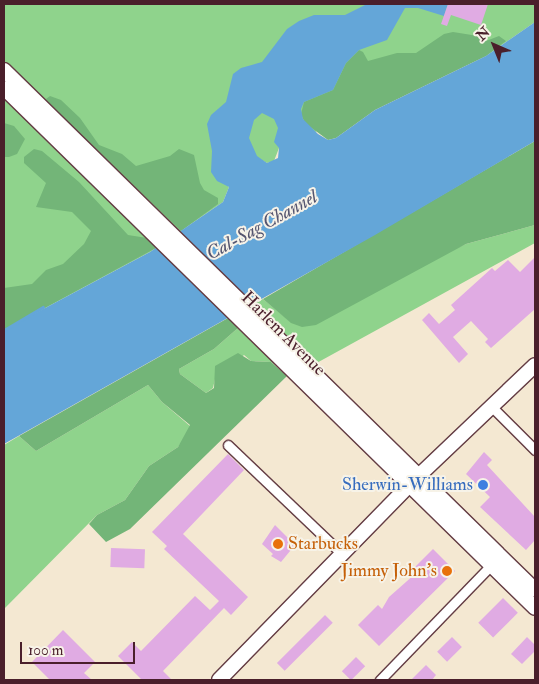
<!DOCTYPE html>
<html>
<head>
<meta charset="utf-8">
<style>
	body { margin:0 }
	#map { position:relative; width:539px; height:684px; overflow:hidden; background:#f4e8d2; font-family:"IM FELL Double Pica",serif }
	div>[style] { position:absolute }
	.green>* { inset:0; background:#8fd38c }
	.forest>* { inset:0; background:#73b578 }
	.water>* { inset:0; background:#64a6d8 }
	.stream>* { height:2.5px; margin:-1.25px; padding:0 1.25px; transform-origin:1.25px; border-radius:1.25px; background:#64a6d8 }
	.building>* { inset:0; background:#e0abe3; transform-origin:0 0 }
	.roads { filter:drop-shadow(1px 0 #643d44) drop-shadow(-1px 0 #643d44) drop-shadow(0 1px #643d44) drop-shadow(0 -1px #643d44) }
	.street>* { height:9px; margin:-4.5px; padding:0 4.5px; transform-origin:4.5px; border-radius:4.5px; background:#fff }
	.primary>* { height:14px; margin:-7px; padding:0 7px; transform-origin:7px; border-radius:7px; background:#fff }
	.dots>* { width:14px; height:14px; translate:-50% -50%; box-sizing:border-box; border:2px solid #f7f3e8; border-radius:50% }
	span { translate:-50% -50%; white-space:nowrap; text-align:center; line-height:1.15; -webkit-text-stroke:4px #f7f3e8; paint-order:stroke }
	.street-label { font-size:18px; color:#4a1f2b }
	.shop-label { font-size:18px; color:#366cbe }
	.right { translate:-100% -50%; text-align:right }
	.food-label { font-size:18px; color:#c56008 }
	.left { translate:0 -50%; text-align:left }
	.water-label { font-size:19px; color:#545570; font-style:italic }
	.frame { position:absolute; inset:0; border:5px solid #4a1f2b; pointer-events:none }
	.north { position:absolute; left:469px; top:20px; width:50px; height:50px; -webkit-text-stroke:4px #f7f3e8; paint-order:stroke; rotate:316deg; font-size:14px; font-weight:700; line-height:20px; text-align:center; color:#4a1f2b }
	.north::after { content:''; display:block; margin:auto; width:18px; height:22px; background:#4a1f2b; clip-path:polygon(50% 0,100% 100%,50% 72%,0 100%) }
	.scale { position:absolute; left:20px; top:642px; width:115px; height:22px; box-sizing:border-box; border:2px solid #4a1f2b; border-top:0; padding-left:6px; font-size:15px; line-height:18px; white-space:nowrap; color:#4a1f2b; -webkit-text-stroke:4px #f7f3e8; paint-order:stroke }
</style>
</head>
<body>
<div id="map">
	<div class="green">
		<div style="clip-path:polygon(4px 4px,535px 4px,535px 22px,486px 56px,279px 148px,274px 161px,267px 163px,260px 159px,226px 184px,229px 187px,223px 202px,150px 252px,4px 330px)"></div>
		<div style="clip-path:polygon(535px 225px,535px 243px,313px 365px,252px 305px,263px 299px,292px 323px,466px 244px)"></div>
		<div style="clip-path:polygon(238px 328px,277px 366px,271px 362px,251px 361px,244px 355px,215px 379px,213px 388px,206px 393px,180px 374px,179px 369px,214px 349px)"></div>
		<div style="clip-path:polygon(148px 385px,162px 402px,190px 426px,187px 435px,178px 447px,149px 466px,125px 500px,97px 515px,4px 609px,4px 445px,19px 436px,36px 451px)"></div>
	</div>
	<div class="forest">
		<div style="clip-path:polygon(453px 32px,478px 36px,486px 41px,499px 36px,506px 41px,486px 56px,375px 110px,336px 138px,328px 140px,305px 123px,301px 114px,304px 102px,333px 90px,346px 63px,359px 50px,363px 52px,368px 61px,397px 53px,416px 53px,444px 34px)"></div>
		<div style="clip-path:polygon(50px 96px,61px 100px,80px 118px,99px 145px,122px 154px,136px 166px,170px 156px,179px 149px,194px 155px,200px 183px,204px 190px,218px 198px,218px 204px,181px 231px,50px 106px,46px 99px)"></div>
		<div style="clip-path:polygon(4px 123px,14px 126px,25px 139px,17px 154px,9px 157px,4px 157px)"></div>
		<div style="clip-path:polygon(535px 141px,535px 225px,466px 244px,316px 325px,302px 327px,291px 323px,263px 299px)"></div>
		<div style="clip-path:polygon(34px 149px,42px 151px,79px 182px,128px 235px,147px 238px,156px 248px,4px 330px,4px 288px,32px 284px,46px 270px,63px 264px,84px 244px,91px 231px,72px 212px,36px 207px,46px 183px,24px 163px,24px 157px)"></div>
		<div style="clip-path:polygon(228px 318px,238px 328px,214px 349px,179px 369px,180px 374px,206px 393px,214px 388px,215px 366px,238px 353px,251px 361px,271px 362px,287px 376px,130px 529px,106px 542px,89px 524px,97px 515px,125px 500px,149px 466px,178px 447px,190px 425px,162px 402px,148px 385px,36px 451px,19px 436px)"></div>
	</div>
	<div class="water">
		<div style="clip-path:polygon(evenodd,367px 4px,448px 4px,444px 16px,418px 8px,405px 8px,387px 40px,359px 50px,346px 63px,333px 90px,304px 102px,301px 109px,303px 119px,318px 134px,328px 140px,336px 138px,375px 110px,486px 56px,535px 22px,535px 141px,375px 235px,4px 444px,4px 330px,150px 252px,223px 202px,229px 187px,217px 181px,211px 172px,212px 151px,207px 124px,211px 115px,226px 102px,233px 74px,241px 68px,262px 62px,287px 29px,299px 21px,314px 15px,345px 15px,367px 4px,262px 113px,274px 119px,278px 128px,274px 142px,279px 148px,278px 158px,267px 163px,257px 156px,249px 138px,254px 120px,262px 113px)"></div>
	</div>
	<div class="stream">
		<div style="left:4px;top:330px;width:45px;rotate:-30.5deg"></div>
	</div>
	<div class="building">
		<div style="clip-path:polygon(448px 4px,488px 4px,481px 25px,451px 15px,447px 26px,441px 24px)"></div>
		<div style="clip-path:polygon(535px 257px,535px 309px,491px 348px,485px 342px,488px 339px,471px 321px,453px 337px,468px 354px,459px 363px,422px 320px,429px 313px,439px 324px,455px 310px,451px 305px,492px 268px,495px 271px,508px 260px,520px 272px)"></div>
		<div style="clip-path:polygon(484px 452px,492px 460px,487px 465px,535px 517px,535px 540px,526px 550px,480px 507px,490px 497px,466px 474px)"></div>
		<div style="clip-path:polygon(228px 454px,244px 470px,183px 534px,248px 597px,231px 615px,224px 608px,163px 671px,172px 680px,142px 680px,118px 656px,132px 642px,141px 651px,195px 596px,210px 610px,219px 601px,164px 549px,167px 546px,152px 532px)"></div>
		<div style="clip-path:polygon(275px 525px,295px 545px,281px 562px,271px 556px,273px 554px,262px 544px)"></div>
		<div style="left:111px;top:548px;width:34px;height:19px;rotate:2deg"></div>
		<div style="clip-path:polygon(433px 549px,455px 571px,379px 646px,358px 625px,378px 605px,382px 609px,389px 597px,415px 574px,411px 571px)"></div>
		<div style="left:503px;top:598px;width:21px;height:35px;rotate:45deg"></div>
		<div style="left:325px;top:615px;width:11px;height:68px;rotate:45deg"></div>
		<div style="clip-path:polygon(63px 630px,95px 662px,84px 673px,92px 680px,50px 680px,32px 662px)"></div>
		<div style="left:452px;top:637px;width:14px;height:21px;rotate:45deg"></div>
		<div style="clip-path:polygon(527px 637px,535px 645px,535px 651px,522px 664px,511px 654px)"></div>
		<div style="left:356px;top:657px;width:13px;height:20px;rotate:45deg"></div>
		<div style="clip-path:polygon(426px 665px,436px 675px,432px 680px,411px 680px)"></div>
	</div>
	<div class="roads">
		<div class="street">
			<div style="left:491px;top:406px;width:62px;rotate:45deg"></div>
			<div style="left:228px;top:445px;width:158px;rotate:43.7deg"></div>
			<div style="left:380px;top:680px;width:163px;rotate:-46deg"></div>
		</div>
		<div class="primary">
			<div style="left:4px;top:70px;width:743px;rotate:44.4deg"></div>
			<div style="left:4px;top:88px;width:743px;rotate:44.4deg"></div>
			<div style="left:219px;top:680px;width:271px;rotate:-45.7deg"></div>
			<div style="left:408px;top:486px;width:175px;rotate:-43.6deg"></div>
		</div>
	</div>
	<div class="dots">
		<div style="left:483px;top:485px;background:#3f7fe0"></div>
		<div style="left:278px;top:544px;background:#e8710a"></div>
		<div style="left:447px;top:571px;background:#e8710a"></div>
	</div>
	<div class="street-label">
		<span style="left:283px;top:334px;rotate:45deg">Harlem Avenue</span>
	</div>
	<div class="shop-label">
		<span class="right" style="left:473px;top:485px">Sherwin-Williams</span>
	</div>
	<div class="food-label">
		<span class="left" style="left:288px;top:544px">Starbucks</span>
		<span class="right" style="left:437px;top:571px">Jimmy John's</span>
	</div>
	<div class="water-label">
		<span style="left:262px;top:226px;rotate:-29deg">Cal-Sag Channel</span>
	</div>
	<div class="frame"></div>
	<div class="north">N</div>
	<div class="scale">100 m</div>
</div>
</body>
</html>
